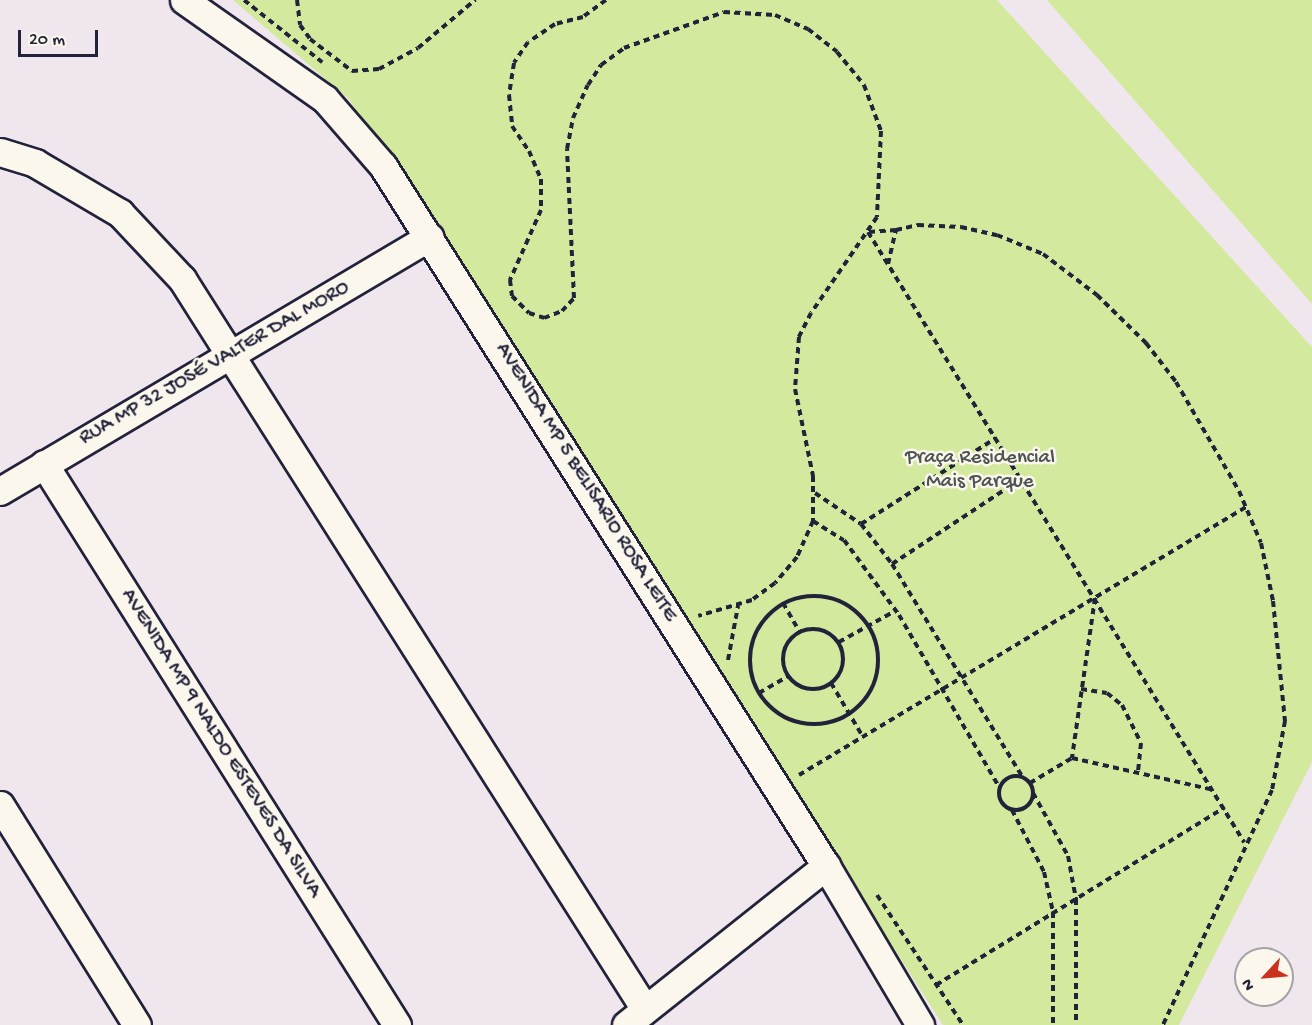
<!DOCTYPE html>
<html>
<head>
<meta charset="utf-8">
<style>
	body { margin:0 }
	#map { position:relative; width:1312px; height:1025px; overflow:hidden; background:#f0e6ed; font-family:"Gochi Hand",sans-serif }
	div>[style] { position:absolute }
	.green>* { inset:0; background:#d2e99e }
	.path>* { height:4px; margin-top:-2px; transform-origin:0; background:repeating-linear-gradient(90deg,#22223b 0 6px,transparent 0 10.5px) }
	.path>.ring { margin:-2px; padding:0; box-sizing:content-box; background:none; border:4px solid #22223b; border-radius:50% }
	.roads { filter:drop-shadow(2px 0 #22223b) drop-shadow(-2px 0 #22223b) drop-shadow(0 2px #22223b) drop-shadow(0 -2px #22223b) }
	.minor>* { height:27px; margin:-13.5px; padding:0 13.5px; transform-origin:13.5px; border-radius:13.5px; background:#fbf7ec }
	span { translate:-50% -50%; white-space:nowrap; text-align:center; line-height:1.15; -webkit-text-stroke:5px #fbf7ec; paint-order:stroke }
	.street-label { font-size:21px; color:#22223b }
	.park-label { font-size:21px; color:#4e5454 }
	.north { position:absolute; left:1234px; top:947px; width:60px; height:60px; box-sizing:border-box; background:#fbf7ec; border:2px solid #a4a2a5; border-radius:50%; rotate:244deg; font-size:16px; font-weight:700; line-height:24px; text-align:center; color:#22223b }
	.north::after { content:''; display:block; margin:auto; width:21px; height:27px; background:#c8321e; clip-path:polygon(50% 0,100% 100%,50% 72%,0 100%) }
	.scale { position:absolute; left:18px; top:30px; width:80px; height:27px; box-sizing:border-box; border:3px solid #22223b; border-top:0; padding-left:8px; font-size:18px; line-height:21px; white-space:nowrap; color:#22223b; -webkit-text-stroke:4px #fbf7ec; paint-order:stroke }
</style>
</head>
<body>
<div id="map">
	<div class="green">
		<div style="clip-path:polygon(233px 0,997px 0,1312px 347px,1312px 762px,1179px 1025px,943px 1025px,349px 99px)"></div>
		<div style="clip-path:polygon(1047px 0,1312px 0,1312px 304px)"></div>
	</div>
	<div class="path">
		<div style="left:244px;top:0;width:100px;rotate:38.5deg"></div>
		<div style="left:297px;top:0;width:25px;rotate:83deg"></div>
		<div style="left:300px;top:25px;width:17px;rotate:54deg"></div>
		<div style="left:310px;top:39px;width:53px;rotate:37.3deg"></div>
		<div style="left:352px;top:71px;width:27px;rotate:-4deg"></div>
		<div style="left:379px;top:69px;width:44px;rotate:-28.3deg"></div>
		<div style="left:418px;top:48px;width:75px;rotate:-40.1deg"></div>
		<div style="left:606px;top:0;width:29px;rotate:144deg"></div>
		<div style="left:583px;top:17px;width:29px;rotate:166deg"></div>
		<div style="left:555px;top:24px;width:32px;rotate:146deg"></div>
		<div style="left:528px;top:42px;width:25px;rotate:124deg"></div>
		<div style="left:514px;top:63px;width:32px;rotate:99deg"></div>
		<div style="left:509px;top:95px;width:31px;rotate:84deg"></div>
		<div style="left:512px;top:126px;width:30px;rotate:56deg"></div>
		<div style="left:529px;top:151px;width:30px;rotate:67deg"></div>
		<div style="left:541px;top:179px;width:31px;rotate:90deg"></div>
		<div style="left:541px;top:210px;width:77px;rotate:113.9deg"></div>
		<div style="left:510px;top:280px;width:16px;rotate:83deg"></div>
		<div style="left:512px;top:296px;width:24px;rotate:45deg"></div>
		<div style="left:529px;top:313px;width:16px;rotate:18deg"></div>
		<div style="left:544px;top:318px;width:19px;rotate:-21deg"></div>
		<div style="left:562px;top:311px;width:18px;rotate:-47deg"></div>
		<div style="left:574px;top:298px;width:149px;rotate:-92.7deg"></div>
		<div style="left:567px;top:149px;width:32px;rotate:-79deg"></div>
		<div style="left:573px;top:118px;width:36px;rotate:-66deg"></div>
		<div style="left:588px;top:85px;width:24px;rotate:-57deg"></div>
		<div style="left:601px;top:65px;width:29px;rotate:-36deg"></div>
		<div style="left:624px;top:48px;width:106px;rotate:-19.8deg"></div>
		<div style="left:724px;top:12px;width:51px;rotate:3.4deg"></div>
		<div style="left:775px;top:15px;width:36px;rotate:23deg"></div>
		<div style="left:808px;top:29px;width:37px;rotate:38deg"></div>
		<div style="left:837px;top:52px;width:43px;rotate:50.7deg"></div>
		<div style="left:864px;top:85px;width:49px;rotate:69.7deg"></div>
		<div style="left:881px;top:131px;width:86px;rotate:92.7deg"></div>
		<div style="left:877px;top:217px;width:116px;rotate:124.5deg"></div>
		<div style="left:811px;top:313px;width:27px;rotate:117deg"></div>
		<div style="left:799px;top:337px;width:52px;rotate:94.4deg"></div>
		<div style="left:795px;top:389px;width:89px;rotate:78.3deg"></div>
		<div style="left:813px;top:476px;width:45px;rotate:90deg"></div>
		<div style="left:813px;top:521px;width:39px;rotate:114deg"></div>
		<div style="left:797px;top:557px;width:34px;rotate:130deg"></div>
		<div style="left:775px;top:583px;width:29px;rotate:144deg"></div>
		<div style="left:752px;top:600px;width:56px;rotate:163.5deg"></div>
		<div style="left:896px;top:230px;width:28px;rotate:176deg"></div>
		<div style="left:868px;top:232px;width:717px;rotate:58.35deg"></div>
		<div style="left:888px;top:264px;width:35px;rotate:-77deg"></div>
		<div style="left:896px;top:230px;width:23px;rotate:-13deg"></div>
		<div style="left:918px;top:225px;width:43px;rotate:2.7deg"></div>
		<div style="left:961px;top:227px;width:37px;rotate:13deg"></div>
		<div style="left:997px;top:235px;width:50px;rotate:22.4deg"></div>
		<div style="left:1043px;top:254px;width:68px;rotate:37.2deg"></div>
		<div style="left:1097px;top:295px;width:69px;rotate:44.4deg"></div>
		<div style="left:1146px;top:343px;width:49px;rotate:52.4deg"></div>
		<div style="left:1176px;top:382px;width:126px;rotate:60deg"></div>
		<div style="left:1239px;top:491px;width:56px;rotate:67.1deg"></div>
		<div style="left:1261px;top:543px;width:59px;rotate:78.3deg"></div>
		<div style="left:1273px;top:601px;width:121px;rotate:84.3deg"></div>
		<div style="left:1285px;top:721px;width:70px;rotate:100.7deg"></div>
		<div style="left:1272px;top:790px;width:259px;rotate:114.9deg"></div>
		<div style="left:815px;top:493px;width:55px;rotate:34deg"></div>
		<div style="left:861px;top:524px;width:51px;rotate:52.2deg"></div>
		<div style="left:892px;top:564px;width:249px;rotate:58.5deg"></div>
		<div style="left:813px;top:521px;width:36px;rotate:32deg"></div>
		<div style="left:844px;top:540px;width:93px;rotate:53.7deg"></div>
		<div style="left:899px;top:615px;width:199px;rotate:59.8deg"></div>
		<div style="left:861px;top:524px;width:160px;rotate:-32.5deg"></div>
		<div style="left:892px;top:564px;width:154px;rotate:-33.4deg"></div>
		<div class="ring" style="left:750px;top:596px;width:124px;height:124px"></div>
		<div style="left:1095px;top:598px;width:162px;rotate:98.2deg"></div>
		<div style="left:1072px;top:758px;width:146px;rotate:12.7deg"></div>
		<div style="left:783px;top:603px;width:34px;rotate:60deg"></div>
		<div class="ring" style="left:783px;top:629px;width:56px;height:56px"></div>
		<div style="left:839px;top:642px;width:64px;rotate:-29deg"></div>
		<div style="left:728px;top:660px;width:55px;rotate:-79.5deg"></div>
		<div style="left:831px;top:683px;width:63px;rotate:59.3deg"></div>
		<div style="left:1081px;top:689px;width:26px;rotate:9deg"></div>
		<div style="left:1107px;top:693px;width:19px;rotate:39deg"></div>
		<div style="left:1122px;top:705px;width:42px;rotate:63.4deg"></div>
		<div style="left:1141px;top:743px;width:30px;rotate:96deg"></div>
		<div style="left:759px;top:693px;width:34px;rotate:-30deg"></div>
		<div style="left:799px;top:775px;width:521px;rotate:-30.94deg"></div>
		<div class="ring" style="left:999px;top:776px;width:30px;height:30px"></div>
		<div style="left:1030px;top:783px;width:49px;rotate:-30.8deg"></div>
		<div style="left:1033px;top:793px;width:72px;rotate:60.9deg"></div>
		<div style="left:1068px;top:856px;width:44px;rotate:79.5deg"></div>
		<div style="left:1076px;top:899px;width:126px;rotate:90deg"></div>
		<div style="left:1012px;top:810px;width:70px;rotate:62.7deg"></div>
		<div style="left:1044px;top:872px;width:41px;rotate:77.3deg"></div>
		<div style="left:1053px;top:912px;width:113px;rotate:90deg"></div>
		<div style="left:877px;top:895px;width:156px;rotate:56.5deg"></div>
		<div style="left:936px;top:985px;width:339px;rotate:-31.6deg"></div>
	</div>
	<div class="roads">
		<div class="minor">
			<div style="left:184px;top:0;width:172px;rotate:35.1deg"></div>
			<div style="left:325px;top:99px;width:89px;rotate:49.1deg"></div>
			<div style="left:383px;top:166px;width:828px;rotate:57.67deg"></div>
			<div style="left:826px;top:866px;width:185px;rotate:59.4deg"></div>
			<div style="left:0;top:152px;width:37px;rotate:17deg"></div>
			<div style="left:35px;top:163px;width:99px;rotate:30.5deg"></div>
			<div style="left:120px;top:213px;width:91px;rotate:46.8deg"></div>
			<div style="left:182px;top:279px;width:864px;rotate:57.62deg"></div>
			<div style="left:44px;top:464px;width:663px;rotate:57.82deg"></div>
			<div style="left:0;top:491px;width:499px;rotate:-30.6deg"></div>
			<div style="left:0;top:805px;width:259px;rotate:58.1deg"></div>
			<div style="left:626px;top:1025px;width:256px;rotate:-38.5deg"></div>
		</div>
	</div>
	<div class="street-label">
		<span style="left:215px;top:364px;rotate:-30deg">RUA MP 32 JOSÉ VALTER DAL MORO</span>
		<span style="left:585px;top:483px;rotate:58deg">AVENIDA MP 5 BELISARIO ROSA LEITE</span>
		<span style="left:220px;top:744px;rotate:58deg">AVENIDA MP 9 NALDO ESTEVES DA SILVA</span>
	</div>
	<div class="park-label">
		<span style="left:980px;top:471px">Praça Residencial<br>Mais Parque</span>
	</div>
	<div class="north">N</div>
	<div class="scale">20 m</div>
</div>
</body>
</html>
